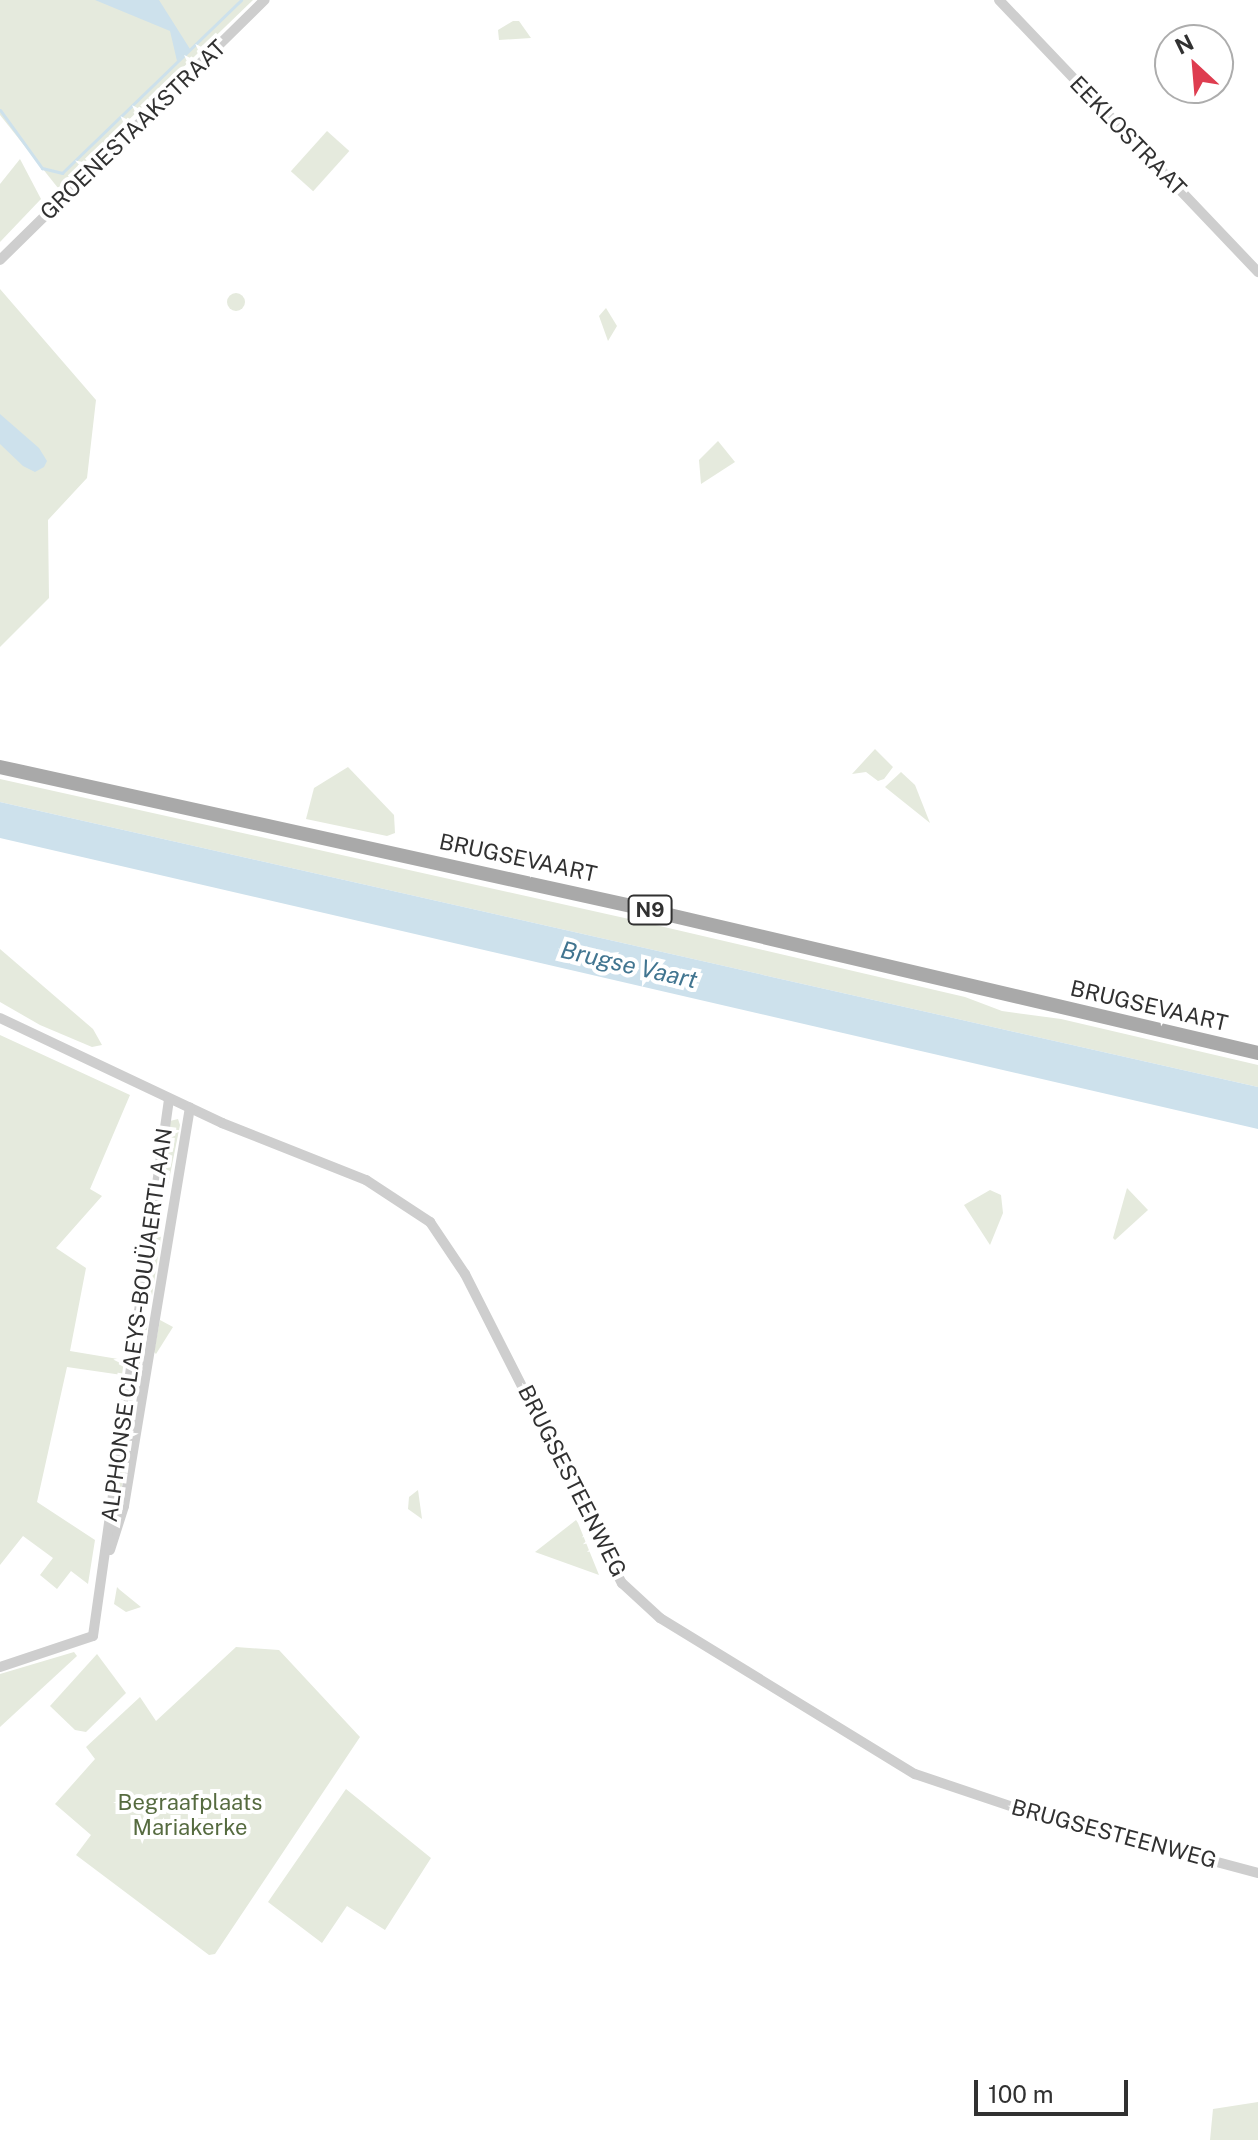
<!DOCTYPE html>
<html>
<head>
<meta charset="utf-8">
<style>
	body { margin:0 }
	#map { position:relative; width:1258px; height:2140px; overflow:hidden; background:#fff; font-family:"Public Sans",sans-serif }
	div>[style] { position:absolute }
	.green>* { inset:0; background:#e5eadd; transform-origin:0 0 }
	.round { border-radius:50% }
	.water>* { inset:0; background:#cde1ec }
	.stream>* { height:3px; margin:-1.5px; padding:0 1.5px; transform-origin:1.5px; border-radius:1.5px; background:#cde1ec }
	.minor>* { height:10px; margin:-5px; padding:0 5px; transform-origin:5px; border-radius:5px; background:#cecece }
	.major>* { height:14px; margin:-7px; padding:0 7px; transform-origin:7px; border-radius:7px; background:#a9a9a9 }
	span { translate:-50% -50%; white-space:nowrap; text-align:center; line-height:1.15; -webkit-text-stroke:8px #fff; paint-order:stroke }
	.shield-label span { padding:2px 6px; background:#fff; border:2px solid; border-radius:6px; -webkit-text-stroke-width:0 }
	.shield-label { font-size:20px; color:#313131; font-weight:700 }
	.street-label { font-size:22px; color:#313131 }
	.park-label { font-size:22px; color:#566b40 }
	.water-label { font-size:24px; color:#417590; font-style:italic }
	.north { position:absolute; left:1154px; top:24px; width:80px; height:80px; box-sizing:border-box; background:#fff; border:2px solid #adadad; border-radius:50%; rotate:334deg; font-size:22px; font-weight:700; line-height:32px; text-align:center; color:#313131 }
	.north::after { content:''; display:block; margin:auto; width:28px; height:36px; background:#de3d50; clip-path:polygon(50% 0,100% 100%,50% 72%,0 100%) }
	.scale { position:absolute; left:974px; top:2080px; width:154px; height:36px; box-sizing:border-box; border:4px solid #313131; border-top:0; padding-left:10px; font-size:24px; line-height:28px; white-space:nowrap; color:#313131; -webkit-text-stroke:6px #fff; paint-order:stroke }
</style>
</head>
<body>
<div id="map">
	<div class="green">
		<div style="clip-path:polygon(0 0,253px 0,58px 188px,0 115px)"></div>
		<div style="clip-path:polygon(513px 21px,519px 21px,531px 38px,499px 40px,498px 30px)"></div>
		<div style="left:327px;top:131px;width:30px;height:54px;rotate:42deg"></div>
		<div style="clip-path:polygon(20px 159px,41px 199px,0 242px,0 184px)"></div>
		<div style="clip-path:polygon(0 289px,96px 400px,87px 478px,48px 520px,49px 598px,0 647px)"></div>
		<div class="round" style="left:227px;top:293px;width:18px;height:18px"></div>
		<div style="clip-path:polygon(606px 308px,617px 326px,608px 341px,599px 316px)"></div>
		<div style="clip-path:polygon(718px 441px,735px 462px,701px 484px,699px 460px)"></div>
		<div style="clip-path:polygon(875px 749px,893px 767px,884px 779px,878px 781px,866px 772px,852px 774px)"></div>
		<div style="clip-path:polygon(348px 767px,394px 815px,395px 833px,387px 836px,306px 819px,314px 788px)"></div>
		<div style="clip-path:polygon(901px 772px,915px 785px,930px 823px,885px 787px)"></div>
		<div style="clip-path:polygon(0 779px,647px 923px,965px 997px,1002px 1011px,1061px 1019px,1258px 1065px,1258px 1087px,0 802px)"></div>
		<div style="clip-path:polygon(447px 840px,493px 848px,494px 858px,440px 849px)"></div>
		<div style="clip-path:polygon(0 949px,93px 1029px,102px 1045px,92px 1047px,40px 1025px,0 1002px)"></div>
		<div style="clip-path:polygon(0 1035px,130px 1095px,90px 1189px,102px 1196px,56px 1248px,86px 1268px,70px 1351px,124px 1360px,122px 1375px,67px 1367px,37px 1502px,95px 1540px,88px 1584px,71px 1571px,57px 1589px,40px 1575px,53px 1558px,23px 1536px,0 1565px)"></div>
		<div style="clip-path:polygon(178px 1119px,180px 1125px,163px 1210px,158px 1207px,170px 1121px)"></div>
		<div style="clip-path:polygon(1127px 1188px,1148px 1210px,1115px 1240px,1113px 1238px)"></div>
		<div style="clip-path:polygon(990px 1190px,1001px 1195px,1003px 1213px,990px 1245px,964px 1205px)"></div>
		<div style="clip-path:polygon(161px 1236px,152px 1296px,147px 1298px,153px 1240px)"></div>
		<div style="clip-path:polygon(145px 1316px,149px 1319px,131px 1407px,142px 1317px)"></div>
		<div style="clip-path:polygon(160px 1320px,173px 1327px,156px 1354px,154px 1352px)"></div>
		<div style="clip-path:polygon(125px 1433px,131px 1436px,114px 1530px,110px 1524px)"></div>
		<div style="clip-path:polygon(418px 1490px,422px 1519px,408px 1509px,409px 1497px)"></div>
		<div style="clip-path:polygon(576px 1520px,578px 1523px,599px 1575px,535px 1552px)"></div>
		<div style="clip-path:polygon(117px 1587px,120px 1590px,141px 1607px,126px 1612px,114px 1604px)"></div>
		<div style="clip-path:polygon(236px 1647px,279px 1650px,360px 1737px,215px 1954px,209px 1955px,76px 1855px,91px 1835px,55px 1804px,95px 1759px,86px 1747px,140px 1697px,156px 1721px)"></div>
		<div style="clip-path:polygon(74px 1652px,77px 1656px,0 1727px,0 1674px)"></div>
		<div style="clip-path:polygon(97px 1654px,126px 1693px,86px 1732px,75px 1730px,50px 1706px)"></div>
		<div style="clip-path:polygon(346px 1789px,431px 1858px,385px 1930px,347px 1906px,322px 1943px,268px 1902px)"></div>
		<div style="clip-path:polygon(1258px 2102px,1258px 2140px,1210px 2140px,1213px 2109px)"></div>
	</div>
	<div class="water">
		<div style="clip-path:polygon(95px 0,159px 0,190px 49px,177px 61px,170px 31px)"></div>
		<div style="clip-path:polygon(0 414px,39px 448px,47px 461px,44px 467px,35px 472px,23px 466px,0 444px)"></div>
		<div style="clip-path:polygon(0 802px,1258px 1087px,1258px 1129px,0 838px)"></div>
	</div>
	<div class="stream">
		<div style="left:0;top:110px;width:72px;rotate:54.1deg"></div>
		<div style="left:42px;top:168px;width:21px;rotate:14deg"></div>
		<div style="left:62px;top:173px;width:249px;rotate:-44deg"></div>
	</div>
	<div class="minor">
		<div style="left:999px;top:0;width:376px;rotate:46.4deg"></div>
		<div style="left:0;top:260px;width:371px;rotate:-44.5deg"></div>
		<div style="left:0;top:1018px;width:246px;rotate:25.3deg"></div>
		<div style="left:222px;top:1123px;width:155px;rotate:21.6deg"></div>
		<div style="left:366px;top:1180px;width:77px;rotate:33.3deg"></div>
		<div style="left:430px;top:1222px;width:63px;rotate:56.1deg"></div>
		<div style="left:465px;top:1274px;width:347px;rotate:63.1deg"></div>
		<div style="left:622px;top:1583px;width:52px;rotate:42.6deg"></div>
		<div style="left:660px;top:1618px;width:299px;rotate:31.5deg"></div>
		<div style="left:915px;top:1774px;width:110px;rotate:18.6deg"></div>
		<div style="left:1019px;top:1809px;width:247px;rotate:15deg"></div>
		<div style="left:110px;top:1550px;width:46px;rotate:-72.3deg"></div>
		<div style="left:124px;top:1506px;width:404px;rotate:-80.6deg"></div>
		<div style="left:0;top:1667px;width:98px;rotate:-18.4deg"></div>
		<div style="left:93px;top:1636px;width:542px;rotate:-81.94deg"></div>
	</div>
	<div class="major">
		<div style="left:0;top:767px;width:646px;rotate:12.42deg"></div>
		<div style="left:631px;top:906px;width:644px;rotate:13.19deg"></div>
	</div>
	<div class="shield-label">
		<span style="left:650px;top:910px">N9</span>
	</div>
	<div class="street-label">
		<span style="left:133px;top:130px;rotate:-44deg">GROENESTAAKSTRAAT</span>
		<span style="left:1128px;top:136px;rotate:46deg">EEKLOSTRAAT</span>
		<span style="left:518px;top:858px;rotate:12deg">BRUGSEVAART</span>
		<span style="left:1149px;top:1006px;rotate:13deg">BRUGSEVAART</span>
		<span style="left:137px;top:1325px;rotate:-82deg">ALPHONSE CLAEYS-BOUÜAERTLAAN</span>
		<span style="left:572px;top:1481px;rotate:63deg">BRUGSESTEENWEG</span>
		<span style="left:1114px;top:1834px;rotate:15deg">BRUGSESTEENWEG</span>
	</div>
	<div class="park-label">
		<span style="left:190px;top:1815px">Begraafplaats<br>Mariakerke</span>
	</div>
	<div class="water-label">
		<span style="left:629px;top:965px;rotate:13deg">Brugse Vaart</span>
	</div>
	<div class="north">N</div>
	<div class="scale">100 m</div>
</div>
</body>
</html>
